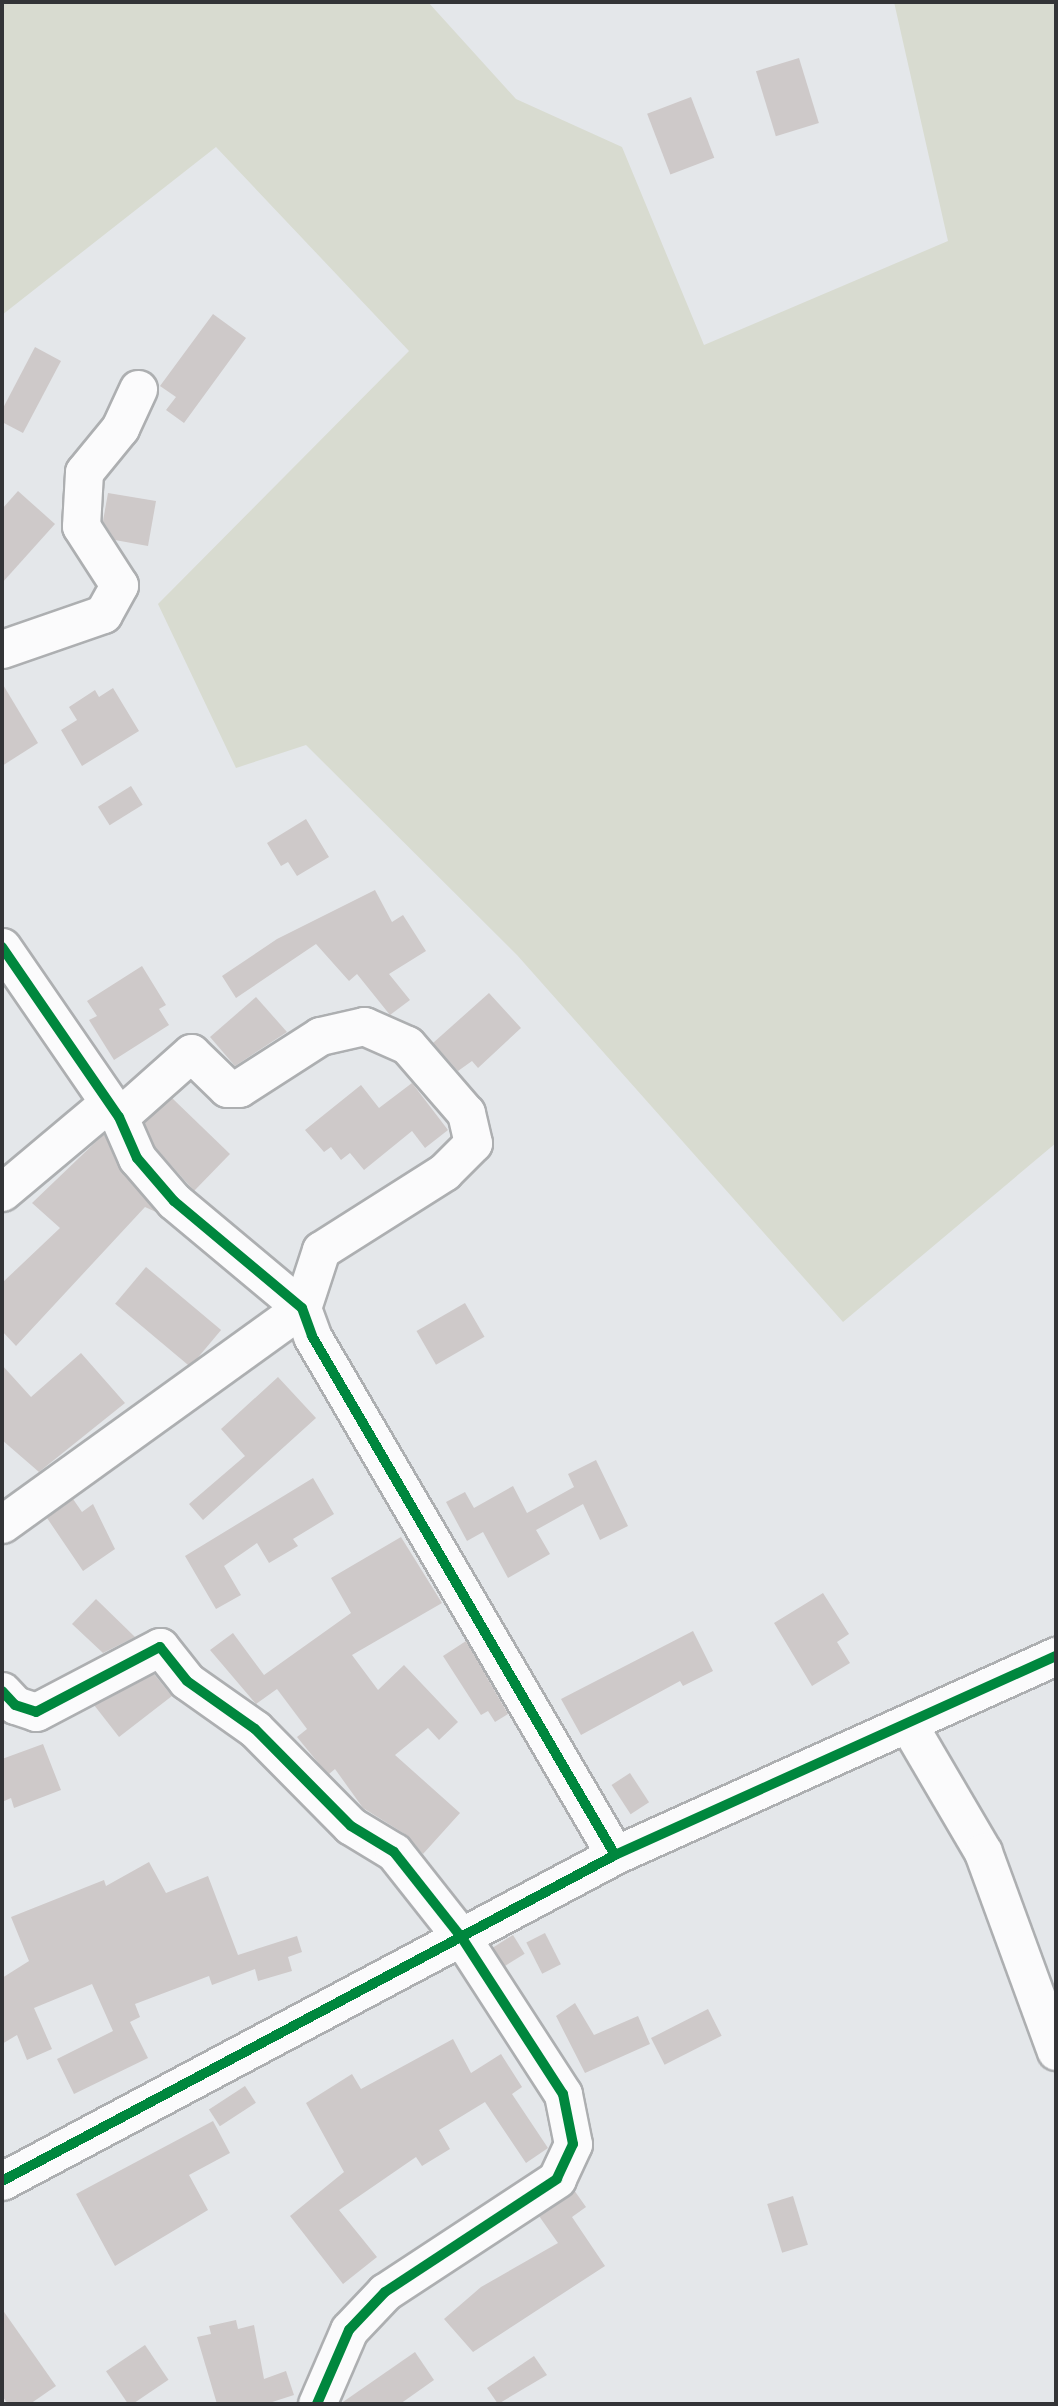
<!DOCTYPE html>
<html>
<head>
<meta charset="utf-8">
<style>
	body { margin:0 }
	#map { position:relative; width:1058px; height:2406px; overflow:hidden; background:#e4e7ea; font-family:Spectral,serif }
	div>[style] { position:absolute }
	.green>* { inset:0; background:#d8dbd0 }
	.building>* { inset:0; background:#cec9c9; transform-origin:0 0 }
	.roads { filter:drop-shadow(2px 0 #adafb1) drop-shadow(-2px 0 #adafb1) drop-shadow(0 2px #adafb1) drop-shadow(0 -2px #adafb1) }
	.minor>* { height:37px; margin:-18.5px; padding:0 18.5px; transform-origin:18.5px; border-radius:18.5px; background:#fbfbfc }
	.cycleway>* { height:10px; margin:-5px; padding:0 5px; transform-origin:5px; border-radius:5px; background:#00873e }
	span { translate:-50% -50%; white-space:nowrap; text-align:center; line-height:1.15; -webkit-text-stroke:6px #fff; paint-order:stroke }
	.frame { position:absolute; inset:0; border:4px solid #333437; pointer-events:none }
</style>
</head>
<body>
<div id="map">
	<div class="green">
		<div style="clip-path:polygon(2px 2px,428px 2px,516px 99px,622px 147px,704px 345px,948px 241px,894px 2px,1056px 2px,1056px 1143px,843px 1322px,517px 955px,306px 745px,236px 768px,158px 604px,409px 351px,216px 147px,2px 315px)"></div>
	</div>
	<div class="building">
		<div style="left:799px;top:58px;width:68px;height:45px;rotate:73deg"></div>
		<div style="left:691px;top:97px;width:65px;height:47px;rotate:69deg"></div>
		<div style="clip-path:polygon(213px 314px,246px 338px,184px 423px,166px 410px,176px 397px,160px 386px)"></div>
		<div style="clip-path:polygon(35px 347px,61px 361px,23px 433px,2px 422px,2px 410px)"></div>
		<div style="clip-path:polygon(18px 491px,55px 524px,2px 583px,2px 509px)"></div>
		<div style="clip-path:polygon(108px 493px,156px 501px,148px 546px,115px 540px,103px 521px)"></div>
		<div style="clip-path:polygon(2px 683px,38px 743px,2px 766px)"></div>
		<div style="clip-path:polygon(113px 688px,139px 731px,82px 766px,61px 730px,77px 720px,69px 707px,95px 690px,99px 697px)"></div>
		<div style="left:131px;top:786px;width:22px;height:39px;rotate:58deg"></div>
		<div style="clip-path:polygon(306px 819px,329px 857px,297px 876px,288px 862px,281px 866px,267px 843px)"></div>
		<div style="clip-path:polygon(375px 890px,392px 922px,403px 915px,426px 951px,389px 974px,410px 1000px,390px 1015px,357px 974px,349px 981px,316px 944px,236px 998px,222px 976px,277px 939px)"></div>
		<div style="clip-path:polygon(142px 966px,166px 1005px,159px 1009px,169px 1025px,114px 1060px,89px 1020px,97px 1016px,87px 1001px)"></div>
		<div style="clip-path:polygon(489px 993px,521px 1028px,478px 1068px,472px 1061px,458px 1071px,433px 1043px)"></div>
		<div style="clip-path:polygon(256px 997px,287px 1032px,235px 1066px,210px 1037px)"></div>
		<div style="clip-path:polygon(412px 1083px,448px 1130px,425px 1148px,412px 1131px,364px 1170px,350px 1153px,341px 1160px,331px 1147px,324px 1152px,305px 1130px,361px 1085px,379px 1108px)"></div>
		<div style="clip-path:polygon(172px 1098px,230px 1154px,194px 1191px,155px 1147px,144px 1123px)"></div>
		<div style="clip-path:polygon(104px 1134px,121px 1171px,156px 1212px,145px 1207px,16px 1346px,2px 1331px,2px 1283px,60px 1228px,32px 1203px)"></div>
		<div style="left:146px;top:1267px;width:98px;height:48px;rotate:40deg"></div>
		<div style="left:465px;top:1303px;width:39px;height:56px;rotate:60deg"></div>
		<div style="clip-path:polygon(81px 1353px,125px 1403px,39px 1472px,2px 1440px,2px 1365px,31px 1397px)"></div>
		<div style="clip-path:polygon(278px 1377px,316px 1418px,203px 1520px,189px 1504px,245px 1456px,221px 1429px)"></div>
		<div style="clip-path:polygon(596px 1460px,628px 1526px,600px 1540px,583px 1504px,536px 1530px,550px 1554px,508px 1578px,483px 1532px,467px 1541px,446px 1502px,465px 1492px,474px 1508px,513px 1486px,527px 1513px,574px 1487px,568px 1474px)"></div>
		<div style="clip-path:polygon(313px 1478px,334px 1514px,293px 1539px,298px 1546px,269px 1563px,257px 1543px,224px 1566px,241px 1595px,216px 1609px,185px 1556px)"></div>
		<div style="clip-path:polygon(73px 1499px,82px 1512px,93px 1504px,115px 1549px,83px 1571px,47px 1518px)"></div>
		<div style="clip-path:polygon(401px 1537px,442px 1603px,352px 1655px,378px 1690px,404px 1665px,458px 1722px,439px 1740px,428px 1728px,395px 1755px,460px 1813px,423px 1854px,405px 1834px,363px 1808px,335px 1769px,329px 1774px,320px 1765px,297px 1737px,307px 1729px,277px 1689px,256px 1704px,210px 1650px,233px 1633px,264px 1675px,351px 1613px,331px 1578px)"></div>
		<div style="clip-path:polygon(823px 1593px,849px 1634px,837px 1642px,850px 1663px,812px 1686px,774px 1623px)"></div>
		<div style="clip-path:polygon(96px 1599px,135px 1637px,103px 1653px,72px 1624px)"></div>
		<div style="clip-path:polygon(693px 1631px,713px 1671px,683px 1686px,680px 1681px,581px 1735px,561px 1699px)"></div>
		<div style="clip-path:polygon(466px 1641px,508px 1714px,495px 1722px,488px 1711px,481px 1715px,443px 1656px)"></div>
		<div style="clip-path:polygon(154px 1674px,172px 1696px,119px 1737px,94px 1705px)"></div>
		<div style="clip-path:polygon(43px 1744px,61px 1790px,14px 1808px,11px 1798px,2px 1802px,2px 1759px)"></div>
		<div style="left:630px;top:1773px;width:35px;height:22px;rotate:57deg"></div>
		<div style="clip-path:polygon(149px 1862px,166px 1893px,208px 1876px,238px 1955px,297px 1936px,302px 1952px,288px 1957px,292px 1971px,258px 1981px,255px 1969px,212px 1985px,209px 1976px,135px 2004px,140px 2017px,130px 2022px,148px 2058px,74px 2094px,57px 2059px,113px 2031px,92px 1984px,34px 2008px,52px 2049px,27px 2060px,17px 2035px,2px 2044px,2px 1978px,29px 1961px,11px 1917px,104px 1880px,106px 1886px)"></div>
		<div style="left:545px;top:1933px;width:35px;height:21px;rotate:63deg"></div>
		<div style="left:513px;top:1935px;width:22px;height:24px;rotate:58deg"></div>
		<div style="clip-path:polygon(575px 2003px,594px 2035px,638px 2016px,650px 2044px,585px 2073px,556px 2016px)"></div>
		<div style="left:708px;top:2009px;width:30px;height:64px;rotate:63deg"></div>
		<div style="clip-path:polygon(453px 2039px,471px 2073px,501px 2054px,522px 2087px,512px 2094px,548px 2148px,526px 2163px,485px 2102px,439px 2130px,450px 2149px,422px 2166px,416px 2157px,339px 2210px,377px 2257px,343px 2284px,290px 2216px,344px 2172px,306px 2103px,352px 2074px,361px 2089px)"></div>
		<div style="left:245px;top:2086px;width:20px;height:43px;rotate:57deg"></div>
		<div style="clip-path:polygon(213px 2121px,230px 2153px,189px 2175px,208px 2210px,115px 2266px,76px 2194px)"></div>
		<div style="clip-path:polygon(574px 2190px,586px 2207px,572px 2217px,605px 2266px,473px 2352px,444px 2319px,481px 2287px,558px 2243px,539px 2216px)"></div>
		<div style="left:793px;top:2196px;width:51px;height:27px;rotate:73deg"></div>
		<div style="clip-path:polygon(2px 2309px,56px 2386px,30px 2404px,8px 2404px,2px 2396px)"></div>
		<div style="clip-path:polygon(236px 2320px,238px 2329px,254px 2325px,264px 2379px,286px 2371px,294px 2395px,266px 2404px,217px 2404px,197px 2337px,211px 2334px,209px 2326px)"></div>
		<div style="left:145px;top:2345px;width:42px;height:47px;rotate:56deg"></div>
		<div style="clip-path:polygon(415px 2352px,434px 2380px,400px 2404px,340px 2404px)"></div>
		<div style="clip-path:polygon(534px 2356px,547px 2375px,498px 2404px,487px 2388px)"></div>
	</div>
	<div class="roads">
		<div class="minor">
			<div style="left:2px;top:649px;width:107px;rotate:-19.1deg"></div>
			<div style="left:103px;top:614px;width:33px;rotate:-61deg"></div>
			<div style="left:119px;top:585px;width:70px;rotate:-122.8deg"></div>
			<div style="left:81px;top:526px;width:54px;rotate:-86.8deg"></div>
			<div style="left:84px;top:472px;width:57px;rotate:-50.7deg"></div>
			<div style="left:120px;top:428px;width:43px;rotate:-65.2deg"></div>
			<div style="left:2px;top:947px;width:206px;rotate:55.5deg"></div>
			<div style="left:119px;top:1117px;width:45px;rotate:66.3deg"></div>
			<div style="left:137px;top:1158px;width:57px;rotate:49.3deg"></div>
			<div style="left:174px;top:1201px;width:167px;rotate:39.9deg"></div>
			<div style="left:302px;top:1308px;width:30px;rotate:70deg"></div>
			<div style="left:312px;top:1336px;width:601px;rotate:59.72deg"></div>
			<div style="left:2px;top:1192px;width:138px;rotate:-40deg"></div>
			<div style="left:2px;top:1524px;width:370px;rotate:-35.8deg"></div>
			<div style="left:302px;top:1308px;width:61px;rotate:-71.9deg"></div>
			<div style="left:321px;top:1250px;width:146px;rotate:-32.4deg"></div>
			<div style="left:444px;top:1172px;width:41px;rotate:-45deg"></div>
			<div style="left:473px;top:1143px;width:31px;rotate:-103deg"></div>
			<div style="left:466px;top:1113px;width:90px;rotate:-130.9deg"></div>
			<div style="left:407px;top:1045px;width:47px;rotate:-156.2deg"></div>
			<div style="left:364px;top:1026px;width:45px;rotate:167.2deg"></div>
			<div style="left:320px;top:1036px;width:96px;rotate:147.3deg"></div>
			<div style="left:239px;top:1088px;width:12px;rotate:180deg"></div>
			<div style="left:227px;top:1088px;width:50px;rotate:-135.8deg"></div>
			<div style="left:191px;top:1053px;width:96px;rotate:138.4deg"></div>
			<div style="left:2px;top:1691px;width:19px;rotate:47deg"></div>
			<div style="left:15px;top:1705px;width:22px;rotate:18deg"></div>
			<div style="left:36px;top:1712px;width:140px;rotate:-27.7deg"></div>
			<div style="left:160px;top:1647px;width:43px;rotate:51.5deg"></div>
			<div style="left:187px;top:1681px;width:83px;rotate:35.2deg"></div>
			<div style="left:255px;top:1729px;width:136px;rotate:45.3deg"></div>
			<div style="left:351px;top:1826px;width:50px;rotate:31.2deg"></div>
			<div style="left:394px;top:1852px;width:110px;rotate:51.7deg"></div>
			<div style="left:462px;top:1938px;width:186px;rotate:57.1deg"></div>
			<div style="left:563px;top:2094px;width:51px;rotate:78.7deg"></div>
			<div style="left:573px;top:2144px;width:38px;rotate:115deg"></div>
			<div style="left:557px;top:2179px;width:206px;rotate:146.7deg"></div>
			<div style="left:385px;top:2292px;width:52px;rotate:133.5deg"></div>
			<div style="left:349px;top:2330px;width:81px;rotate:113.4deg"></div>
			<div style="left:908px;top:1724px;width:148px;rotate:59.6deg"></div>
			<div style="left:983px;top:1852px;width:212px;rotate:69.9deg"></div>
			<div style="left:2px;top:2181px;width:694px;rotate:-28deg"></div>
			<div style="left:615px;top:1855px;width:484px;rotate:-24.3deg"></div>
		</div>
	</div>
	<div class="cycleway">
		<div style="left:2px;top:947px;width:206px;rotate:55.5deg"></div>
		<div style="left:119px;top:1117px;width:45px;rotate:66.3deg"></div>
		<div style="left:137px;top:1158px;width:57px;rotate:49.3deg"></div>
		<div style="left:174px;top:1201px;width:167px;rotate:39.9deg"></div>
		<div style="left:302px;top:1308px;width:30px;rotate:70deg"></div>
		<div style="left:312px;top:1336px;width:601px;rotate:59.72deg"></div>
		<div style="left:2px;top:1691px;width:19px;rotate:47deg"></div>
		<div style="left:15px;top:1705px;width:22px;rotate:18deg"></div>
		<div style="left:36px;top:1712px;width:140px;rotate:-27.7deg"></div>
		<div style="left:160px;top:1647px;width:43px;rotate:51.5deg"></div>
		<div style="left:187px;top:1681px;width:83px;rotate:35.2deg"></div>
		<div style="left:255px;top:1729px;width:136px;rotate:45.3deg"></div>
		<div style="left:351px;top:1826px;width:50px;rotate:31.2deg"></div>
		<div style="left:394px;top:1852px;width:110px;rotate:51.7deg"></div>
		<div style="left:462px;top:1938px;width:186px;rotate:57.1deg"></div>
		<div style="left:563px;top:2094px;width:51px;rotate:78.7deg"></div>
		<div style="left:573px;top:2144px;width:38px;rotate:115deg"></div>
		<div style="left:557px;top:2179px;width:206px;rotate:146.7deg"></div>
		<div style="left:385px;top:2292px;width:52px;rotate:133.5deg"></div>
		<div style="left:349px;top:2330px;width:81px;rotate:113.4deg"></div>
		<div style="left:2px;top:2181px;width:694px;rotate:-28deg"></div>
		<div style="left:615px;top:1855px;width:484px;rotate:-24.3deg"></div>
	</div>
	<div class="frame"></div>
</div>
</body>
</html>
